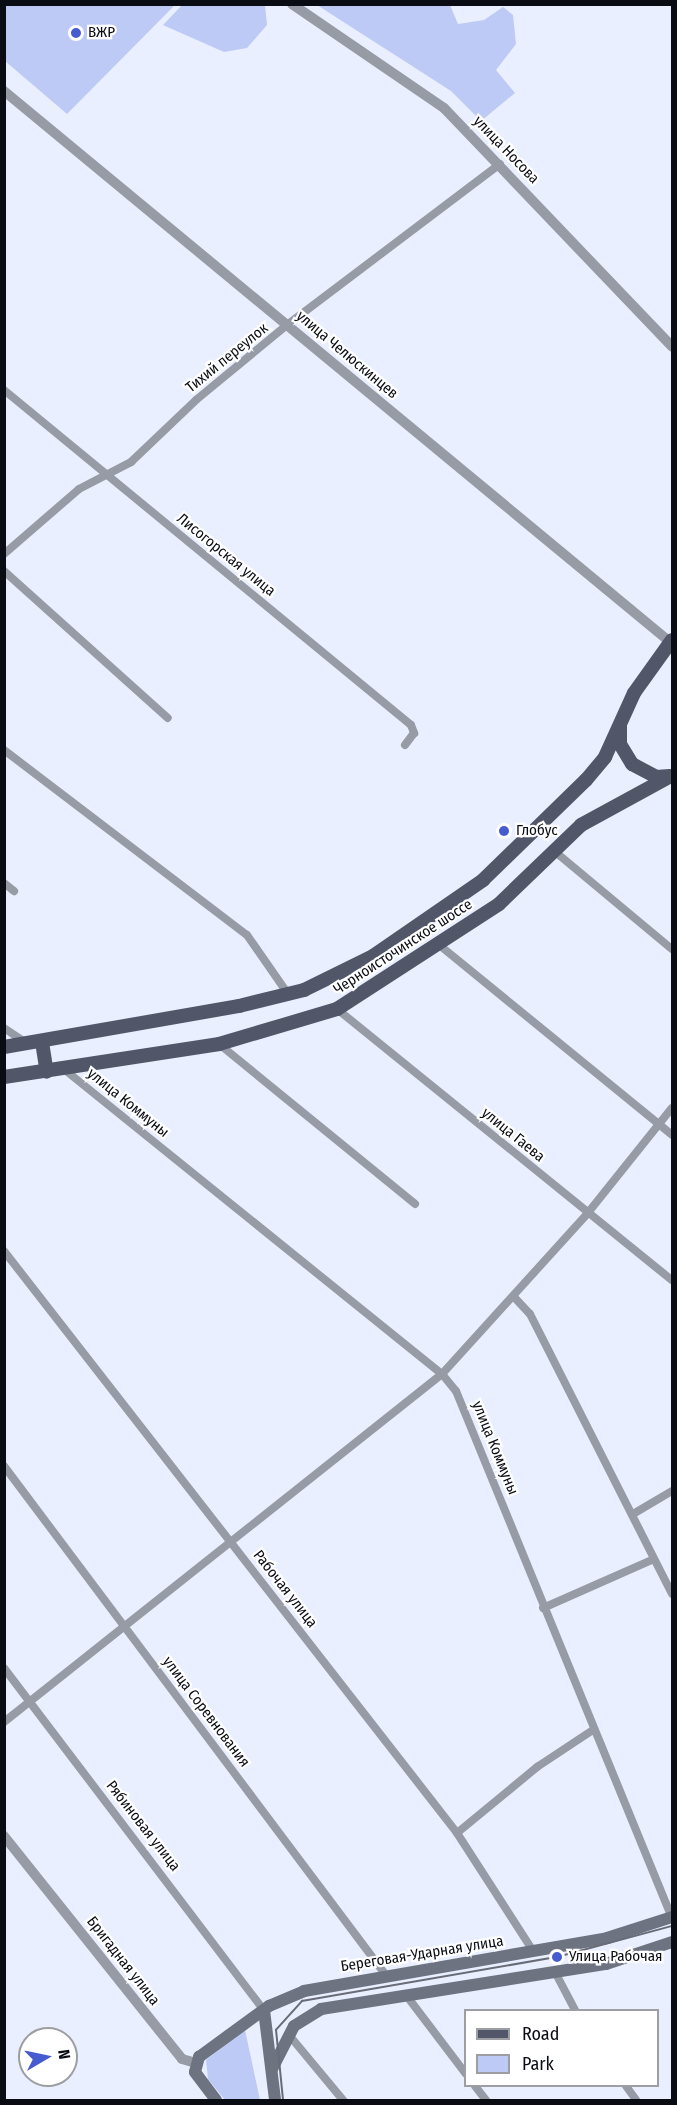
<!DOCTYPE html>
<html>
<head>
<meta charset="utf-8">
<style>
	body { margin:0 }
	#map { position:relative; width:677px; height:2105px; overflow:hidden; background:#e9effe; font-family:"Fira Sans Condensed",sans-serif }
	div>[style] { position:absolute }
	.green>* { inset:0; background:#bdcaf5 }
	.minor>* { height:8px; margin:-4px; padding:0 4px; transform-origin:4px; border-radius:4px; background:#979ba6 }
	.tertiary>* { height:10px; margin:-5px; padding:0 5px; transform-origin:5px; border-radius:5px; background:#979ba6 }
	.secondary>* { height:12px; margin:-6px; padding:0 6px; transform-origin:6px; border-radius:6px; background:#6e7382 }
	.primary>* { height:14px; margin:-7px; padding:0 7px; transform-origin:7px; border-radius:7px; background:#515769 }
	.tram>* { height:1.5px; margin:-0.75px; padding:0 0.75px; transform-origin:0.75px; border-radius:0.75px; background:#696c77 }
	.dots>* { width:16px; height:16px; translate:-50% -50%; box-sizing:border-box; border:3px solid #fff; border-radius:50% }
	span { translate:-50% -50%; white-space:nowrap; text-align:center; line-height:1.15; -webkit-text-stroke:4.5px #fff; paint-order:stroke }
	.poi-label { font-size:15px; color:#0a0c14 }
	.left { translate:0 -50%; text-align:left }
	.street-label { font-size:15px; color:#0a0c14 }
	.frame { position:absolute; inset:0; border:6px solid #0a0c14; pointer-events:none }
	.legend { position:absolute; left:464px; top:2009px; width:195px; height:78px; box-sizing:border-box; background:#fff; border:2px solid #9d9ea1; margin:0; padding:8px 10px; list-style:none; font-size:18px; color:#0a0c14 }
	.legend li { display:flex; align-items:center; gap:12px; height:30px }
	.legend b { width:30px; border:2px solid #9d9ea1 }
	.north { position:absolute; left:18px; top:2027px; width:60px; height:60px; box-sizing:border-box; background:#fff; border:2px solid #9d9ea1; border-radius:50%; rotate:81deg; font-size:16px; font-weight:700; line-height:24px; text-align:center; color:#0a0c14 }
	.north::after { content:''; display:block; margin:auto; width:21px; height:27px; background:#475bd0; clip-path:polygon(50% 0,100% 100%,50% 72%,0 100%) }
</style>
</head>
<body>
<div id="map">
	<div class="green">
		<div style="clip-path:polygon(183px 4px,265px 5px,267px 25px,247px 48px,224px 52px,163px 25px)"></div>
		<div style="clip-path:polygon(4px 5px,5px 4px,175px 5px,67px 114px,5px 61px)"></div>
		<div style="clip-path:polygon(317px 5px,450px 5px,458px 24px,484px 20px,503px 7px,513px 15px,516px 44px,496px 70px,515px 93px,481px 121px,451px 91px)"></div>
		<div style="clip-path:polygon(245px 2030px,260px 2100px,225px 2100px,208px 2079px,206px 2060px)"></div>
	</div>
	<div class="minor">
		<div style="left:4px;top:390px;width:527px;rotate:39.46deg"></div>
		<div style="left:411px;top:725px;width:9px;rotate:69deg"></div>
		<div style="left:414px;top:733px;width:15px;rotate:127deg"></div>
		<div style="left:4px;top:554px;width:99px;rotate:-40.9deg"></div>
		<div style="left:79px;top:489px;width:59px;rotate:-27.4deg"></div>
		<div style="left:131px;top:462px;width:90px;rotate:-43.6deg"></div>
		<div style="left:196px;top:400px;width:118px;rotate:-39.5deg"></div>
		<div style="left:287px;top:325px;width:267px;rotate:-37.1deg"></div>
		<div style="left:4px;top:571px;width:220px;rotate:41.9deg"></div>
		<div style="left:4px;top:750px;width:305px;rotate:37.3deg"></div>
		<div style="left:247px;top:935px;width:72px;rotate:55.2deg"></div>
		<div style="left:553px;top:850px;width:155px;rotate:39.8deg"></div>
		<div style="left:4px;top:883px;width:13px;rotate:39deg"></div>
		<div style="left:438px;top:944px;width:302px;rotate:39.2deg"></div>
		<div style="left:337px;top:1009px;width:431px;rotate:39deg"></div>
		<div style="left:4px;top:1028px;width:27px;rotate:34deg"></div>
		<div style="left:219px;top:1044px;width:253px;rotate:39.2deg"></div>
		<div style="left:65px;top:1070px;width:484px;rotate:38.9deg"></div>
		<div style="left:442px;top:1374px;width:22px;rotate:51deg"></div>
		<div style="left:456px;top:1391px;width:570px;rotate:67.71deg"></div>
		<div style="left:4px;top:1251px;width:738px;rotate:52.1deg"></div>
		<div style="left:457px;top:1833px;width:140px;rotate:57.2deg"></div>
		<div style="left:514px;top:1297px;width:23px;rotate:47deg"></div>
		<div style="left:530px;top:1314px;width:314px;rotate:63.1deg"></div>
		<div style="left:4px;top:1466px;width:635px;rotate:53.13deg"></div>
		<div style="left:633px;top:1514px;width:45px;rotate:-30.5deg"></div>
		<div style="left:543px;top:1608px;width:121px;rotate:-23.8deg"></div>
		<div style="left:4px;top:1668px;width:430px;rotate:52.8deg"></div>
		<div style="left:4px;top:1722px;width:559px;rotate:-38.47deg"></div>
		<div style="left:442px;top:1374px;width:216px;rotate:-47.8deg"></div>
		<div style="left:587px;top:1214px;width:136px;rotate:-51.3deg"></div>
		<div style="left:457px;top:1833px;width:104px;rotate:-39.5deg"></div>
		<div style="left:537px;top:1767px;width:67px;rotate:-33.5deg"></div>
		<div style="left:555px;top:1972px;width:43px;rotate:62.2deg"></div>
		<div style="left:406px;top:1995px;width:99px;rotate:52.8deg"></div>
		<div style="left:289px;top:2035px;width:85px;rotate:50.3deg"></div>
		<div style="left:475px;top:2086px;width:18px;rotate:52deg"></div>
		<div style="left:626px;top:2086px;width:17px;rotate:54deg"></div>
	</div>
	<div class="tertiary">
		<div style="left:292px;top:4px;width:184px;rotate:34.4deg"></div>
		<div style="left:444px;top:108px;width:330px;rotate:46.3deg"></div>
		<div style="left:4px;top:91px;width:864px;rotate:39.6deg"></div>
		<div style="left:4px;top:1836px;width:285px;rotate:51.4deg"></div>
		<div style="left:182px;top:2059px;width:15px;rotate:16deg"></div>
	</div>
	<div class="secondary">
		<div style="left:264px;top:2010px;width:91px;rotate:83deg"></div>
		<div style="left:272px;top:2069px;width:48px;rotate:-62.9deg"></div>
		<div style="left:294px;top:2026px;width:32px;rotate:-32deg"></div>
		<div style="left:321px;top:2009px;width:289px;rotate:-9deg"></div>
		<div style="left:606px;top:1964px;width:70px;rotate:-18.4deg"></div>
		<div style="left:216px;top:2100px;width:35px;rotate:-127deg"></div>
		<div style="left:195px;top:2072px;width:16px;rotate:-75deg"></div>
		<div style="left:199px;top:2057px;width:87px;rotate:-36.1deg"></div>
		<div style="left:269px;top:2006px;width:38px;rotate:-23deg"></div>
		<div style="left:304px;top:1991px;width:308px;rotate:-9.9deg"></div>
		<div style="left:607px;top:1938px;width:68px;rotate:-17.9deg"></div>
	</div>
	<div class="primary">
		<div style="left:620px;top:726px;width:18px;rotate:90deg"></div>
		<div style="left:620px;top:744px;width:23px;rotate:59deg"></div>
		<div style="left:632px;top:764px;width:27px;rotate:28deg"></div>
		<div style="left:656px;top:777px;width:14px;rotate:-4deg"></div>
		<div style="left:42px;top:1042px;width:30px;rotate:81deg"></div>
		<div style="left:4px;top:1047px;width:239px;rotate:-9.9deg"></div>
		<div style="left:239px;top:1006px;width:67px;rotate:-13.8deg"></div>
		<div style="left:304px;top:990px;width:77px;rotate:-26.2deg"></div>
		<div style="left:373px;top:956px;width:134px;rotate:-34.6deg"></div>
		<div style="left:483px;top:880px;width:144px;rotate:-44.2deg"></div>
		<div style="left:586px;top:780px;width:30px;rotate:-50deg"></div>
		<div style="left:605px;top:757px;width:70px;rotate:-65.6deg"></div>
		<div style="left:634px;top:693px;width:65px;rotate:-54.4deg"></div>
		<div style="left:4px;top:1077px;width:218px;rotate:-8.7deg"></div>
		<div style="left:219px;top:1044px;width:123px;rotate:-16.5deg"></div>
		<div style="left:337px;top:1009px;width:193px;rotate:-32.9deg"></div>
		<div style="left:499px;top:904px;width:114px;rotate:-43.9deg"></div>
		<div style="left:581px;top:825px;width:102px;rotate:-28.6deg"></div>
	</div>
	<div class="tram">
		<div style="left:283px;top:2100px;width:70px;rotate:-95.7deg"></div>
		<div style="left:276px;top:2030px;width:39px;rotate:-48deg"></div>
		<div style="left:302px;top:2001px;width:259px;rotate:-9.8deg"></div>
		<div style="left:557px;top:1957px;width:119px;rotate:-15.1deg"></div>
	</div>
	<div class="dots">
		<div style="left:76px;top:33px;background:#475bd0"></div>
		<div style="left:504px;top:831px;background:#475bd0"></div>
		<div style="left:557px;top:1957px;background:#475bd0"></div>
	</div>
	<div class="poi-label">
		<span class="left" style="left:88px;top:33px">ВЖР</span>
		<span class="left" style="left:516px;top:831px">Глобус</span>
		<span class="left" style="left:569px;top:1957px">Улица Рабочая</span>
	</div>
	<div class="street-label">
		<span style="left:506px;top:150px;rotate:46deg">улица Носова</span>
		<span style="left:347px;top:355px;rotate:40deg">улица Челюскинцев</span>
		<span style="left:227px;top:358px;rotate:-39deg">Тихий переулок</span>
		<span style="left:226px;top:555px;rotate:39deg">Лисогорская улица</span>
		<span style="left:403px;top:947px;rotate:-33deg">Черноисточинское шоссе</span>
		<span style="left:128px;top:1103px;rotate:39deg">улица Коммуны</span>
		<span style="left:513px;top:1135px;rotate:39deg">улица Гаева</span>
		<span style="left:495px;top:1448px;rotate:68deg">улица Коммуны</span>
		<span style="left:285px;top:1589px;rotate:52deg">Рабочая улица</span>
		<span style="left:206px;top:1712px;rotate:53deg">улица Соревнования</span>
		<span style="left:143px;top:1826px;rotate:52deg">Рябиновая улица</span>
		<span style="left:422px;top:1954px;rotate:-9deg">Береговая-Ударная улица</span>
		<span style="left:123px;top:1961px;rotate:52deg">Бригадная улица</span>
	</div>
	<div class="frame"></div>
	<ul class="legend">
	<li><b style="height:8px;background:#515769"></b>Road</li>
	<li><b style="height:16px;background:#bdcaf5"></b>Park</li>
	</ul>
	<div class="north">N</div>
</div>
</body>
</html>
